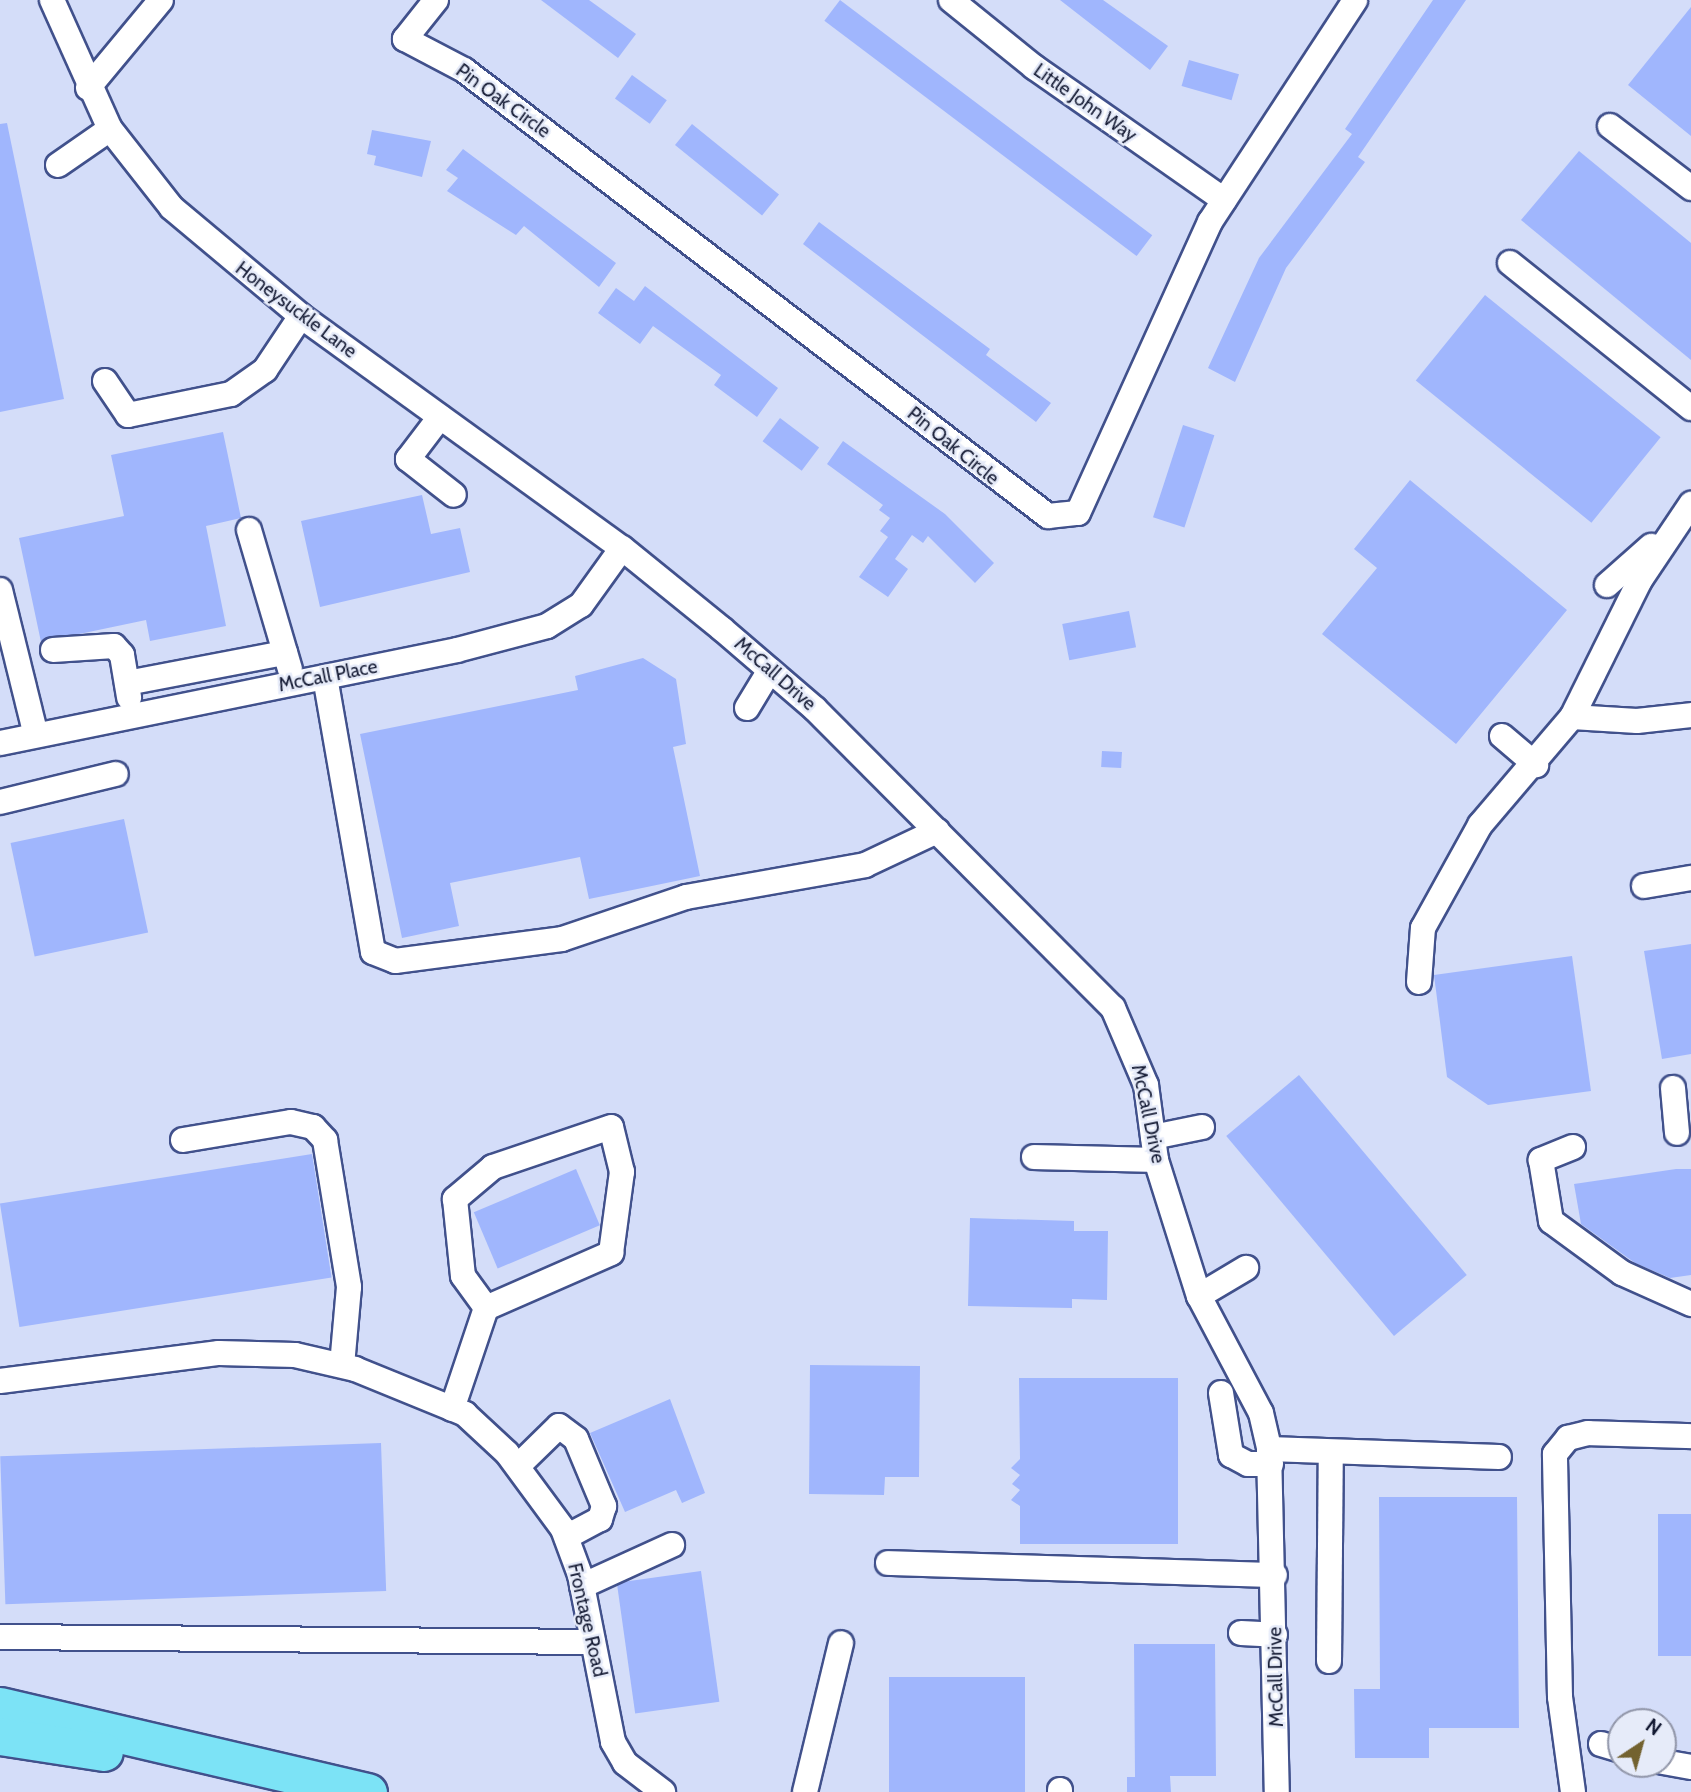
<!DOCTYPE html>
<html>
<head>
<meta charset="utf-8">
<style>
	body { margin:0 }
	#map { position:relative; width:1691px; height:1792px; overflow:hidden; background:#d4ddf9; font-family:Cabin,sans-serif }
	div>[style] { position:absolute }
	.building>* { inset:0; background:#a0b6fd; transform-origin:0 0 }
	.roads { filter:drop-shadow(2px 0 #41518c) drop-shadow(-2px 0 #41518c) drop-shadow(0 2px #41518c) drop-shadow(0 -2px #41518c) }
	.minor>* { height:24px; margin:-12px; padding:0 12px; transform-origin:12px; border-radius:12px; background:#fff }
	.highway>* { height:37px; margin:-18.5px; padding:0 18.5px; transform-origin:18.5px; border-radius:18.5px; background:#7ce3f6 }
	span { translate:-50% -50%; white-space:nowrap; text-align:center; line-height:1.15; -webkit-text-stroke:5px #e6ebf9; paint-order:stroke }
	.street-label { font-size:19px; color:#141a33 }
	.north { position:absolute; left:1607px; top:1708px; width:70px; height:70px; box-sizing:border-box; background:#e6ebf9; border:2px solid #9297aa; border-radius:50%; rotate:36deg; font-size:19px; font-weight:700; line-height:28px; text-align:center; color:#141a33 }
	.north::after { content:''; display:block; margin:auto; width:24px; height:32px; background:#736230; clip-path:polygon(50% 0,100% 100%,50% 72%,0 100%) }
</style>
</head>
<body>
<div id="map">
	<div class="building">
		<div style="clip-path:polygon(541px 0,589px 0,636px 34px,618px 58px)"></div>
		<div style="left:840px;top:0;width:391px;height:26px;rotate:37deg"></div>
		<div style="clip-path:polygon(1060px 0,1103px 0,1168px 46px,1150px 70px)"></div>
		<div style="clip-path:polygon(1433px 0,1466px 0,1358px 157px,1365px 162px,1286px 268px,1235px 382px,1208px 368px,1259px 258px,1352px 134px,1345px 129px)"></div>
		<div style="clip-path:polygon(1691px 7px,1691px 136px,1628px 85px)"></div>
		<div style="left:1189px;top:60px;width:52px;height:27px;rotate:16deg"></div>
		<div style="left:632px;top:75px;width:43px;height:29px;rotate:36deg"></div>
		<div style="clip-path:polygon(7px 123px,64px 399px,0 412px,0 124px)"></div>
		<div style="left:692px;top:124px;width:112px;height:27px;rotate:39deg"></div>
		<div style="clip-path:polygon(372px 130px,431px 141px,422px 177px,374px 165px,376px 156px,367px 154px)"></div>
		<div style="clip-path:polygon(463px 149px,616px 263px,599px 287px,524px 226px,516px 235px,447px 191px,458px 178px,446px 170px)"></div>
		<div style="clip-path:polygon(1579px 151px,1691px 243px,1691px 360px,1521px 220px)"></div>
		<div style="clip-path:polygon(819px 222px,990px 349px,986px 355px,1051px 403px,1036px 422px,803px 244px)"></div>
		<div style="clip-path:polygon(645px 286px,778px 388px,757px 417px,714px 385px,721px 375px,653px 326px,640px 344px,598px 313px,616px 288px,634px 301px)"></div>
		<div style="left:1485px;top:295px;width:226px;height:110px;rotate:39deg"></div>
		<div style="left:780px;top:418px;width:49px;height:29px;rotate:37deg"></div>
		<div style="left:1183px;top:425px;width:33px;height:97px;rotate:18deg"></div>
		<div style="clip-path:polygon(223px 432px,241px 518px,206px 526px,226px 626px,150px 641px,146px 620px,41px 642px,19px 538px,124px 516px,111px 455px)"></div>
		<div style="clip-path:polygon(843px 441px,945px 514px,994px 563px,975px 583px,928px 536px,923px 543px,912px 535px,895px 559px,908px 569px,888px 597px,859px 577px,888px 537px,880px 531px,890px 518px,879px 510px,883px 505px,827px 464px)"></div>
		<div style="clip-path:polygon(1410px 480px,1567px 610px,1456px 744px,1322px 634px,1377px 568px,1354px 549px)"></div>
		<div style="clip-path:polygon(422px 495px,431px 534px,460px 528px,470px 572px,320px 607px,301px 521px)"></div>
		<div style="left:1129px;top:611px;width:37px;height:68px;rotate:79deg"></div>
		<div style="clip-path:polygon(643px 658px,676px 679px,686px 744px,673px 747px,700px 876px,589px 899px,580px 857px,450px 883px,459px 926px,402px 938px,360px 734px,578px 690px,575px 676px)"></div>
		<div style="left:1102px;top:751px;width:20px;height:16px;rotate:3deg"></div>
		<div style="left:124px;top:819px;width:116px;height:116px;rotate:78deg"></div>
		<div style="clip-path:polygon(1691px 944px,1691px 1054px,1662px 1059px,1644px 951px)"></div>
		<div style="clip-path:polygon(1572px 956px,1591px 1091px,1488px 1105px,1447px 1077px,1434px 975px)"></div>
		<div style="left:1299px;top:1075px;width:261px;height:95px;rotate:50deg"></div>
		<div style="left:312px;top:1154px;width:125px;height:316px;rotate:81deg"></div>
		<div style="left:576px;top:1169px;width:61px;height:111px;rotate:67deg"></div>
		<div style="clip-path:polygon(1676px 1169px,1691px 1169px,1691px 1275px,1670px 1278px,1635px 1263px,1581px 1224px,1574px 1184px)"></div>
		<div style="clip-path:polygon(970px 1218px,1074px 1221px,1074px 1231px,1108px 1231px,1107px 1300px,1072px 1299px,1072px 1308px,968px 1306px)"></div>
		<div style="clip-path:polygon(810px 1365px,920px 1366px,919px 1477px,885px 1477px,884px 1495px,809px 1494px)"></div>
		<div style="clip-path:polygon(1019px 1378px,1178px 1378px,1178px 1544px,1020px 1544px,1020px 1506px,1011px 1500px,1020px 1490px,1012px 1484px,1020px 1475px,1011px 1468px,1020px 1459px)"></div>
		<div style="clip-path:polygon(670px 1399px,705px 1493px,682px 1503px,676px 1490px,625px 1512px,590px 1433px)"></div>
		<div style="left:381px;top:1443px;width:148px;height:381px;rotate:88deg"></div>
		<div style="clip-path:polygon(1379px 1497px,1517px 1497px,1519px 1728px,1429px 1728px,1429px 1758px,1355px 1758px,1354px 1689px,1380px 1689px)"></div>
		<div style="left:1658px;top:1514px;width:33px;height:142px"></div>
		<div style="left:701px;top:1571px;width:132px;height:85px;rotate:82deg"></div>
		<div style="clip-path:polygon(1134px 1644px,1215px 1644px,1216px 1776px,1170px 1776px,1171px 1792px,1127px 1792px,1127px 1777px,1135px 1777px)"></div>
		<div style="left:889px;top:1677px;width:136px;height:115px"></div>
	</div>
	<div class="roads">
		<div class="minor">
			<div style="left:52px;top:0;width:141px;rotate:65.8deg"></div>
			<div style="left:110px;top:129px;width:100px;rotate:51.9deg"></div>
			<div style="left:172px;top:208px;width:168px;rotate:39.9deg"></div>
			<div style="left:301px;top:316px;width:396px;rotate:35.9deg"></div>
			<div style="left:622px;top:548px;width:129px;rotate:39deg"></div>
			<div style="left:722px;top:629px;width:123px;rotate:40.7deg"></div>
			<div style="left:815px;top:709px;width:422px;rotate:45.1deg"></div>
			<div style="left:1113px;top:1008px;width:84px;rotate:66.8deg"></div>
			<div style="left:1146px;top:1085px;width:76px;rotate:82.4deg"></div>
			<div style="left:1156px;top:1160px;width:143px;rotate:72.5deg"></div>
			<div style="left:1199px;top:1296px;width:132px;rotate:62.1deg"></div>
			<div style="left:1261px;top:1413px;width:37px;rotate:77deg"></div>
			<div style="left:1269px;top:1449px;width:343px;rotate:88.7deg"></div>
			<div style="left:436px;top:0;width:50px;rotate:128.5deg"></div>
			<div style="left:405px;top:39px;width:67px;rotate:27.7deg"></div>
			<div style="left:464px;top:70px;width:735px;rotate:37.37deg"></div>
			<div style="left:1048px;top:516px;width:30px;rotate:-6deg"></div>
			<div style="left:1078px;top:513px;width:320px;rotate:-65.6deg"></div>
			<div style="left:1210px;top:222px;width:265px;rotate:-56.8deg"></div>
			<div style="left:951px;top:0;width:107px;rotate:38.9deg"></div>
			<div style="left:1034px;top:67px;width:232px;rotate:35deg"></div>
			<div style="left:88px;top:88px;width:114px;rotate:-50.3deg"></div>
			<div style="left:1610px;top:126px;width:102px;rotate:37.4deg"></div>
			<div style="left:58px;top:165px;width:63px;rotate:-34.7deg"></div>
			<div style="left:1510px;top:263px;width:232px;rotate:38.7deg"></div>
			<div style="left:105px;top:381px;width:41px;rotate:55.9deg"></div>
			<div style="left:128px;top:415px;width:105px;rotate:-11.5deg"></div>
			<div style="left:231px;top:394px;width:42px;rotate:-35.2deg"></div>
			<div style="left:265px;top:370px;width:65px;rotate:-56.3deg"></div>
			<div style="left:440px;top:417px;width:53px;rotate:127.3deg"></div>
			<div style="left:408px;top:459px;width:58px;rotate:38deg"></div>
			<div style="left:249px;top:530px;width:145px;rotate:73.6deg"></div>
			<div style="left:1607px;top:585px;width:59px;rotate:-41.6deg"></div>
			<div style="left:0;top:590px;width:149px;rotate:76.1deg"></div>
			<div style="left:53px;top:650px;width:61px;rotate:-3.8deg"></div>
			<div style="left:114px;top:646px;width:12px;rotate:48deg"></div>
			<div style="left:122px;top:655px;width:43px;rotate:80.5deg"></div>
			<div style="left:325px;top:677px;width:279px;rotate:80.1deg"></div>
			<div style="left:373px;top:952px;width:24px;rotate:22deg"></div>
			<div style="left:395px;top:961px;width:168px;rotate:-7.5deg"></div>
			<div style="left:562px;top:939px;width:131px;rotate:-18.7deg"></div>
			<div style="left:686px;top:897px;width:182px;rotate:-10.1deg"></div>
			<div style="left:865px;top:865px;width:80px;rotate:-25.3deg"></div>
			<div style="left:127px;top:683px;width:161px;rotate:-10.8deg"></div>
			<div style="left:747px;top:708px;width:44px;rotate:-58.8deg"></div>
			<div style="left:1572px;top:717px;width:65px;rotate:3.5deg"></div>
			<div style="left:1637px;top:721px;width:54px;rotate:-6.3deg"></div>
			<div style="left:1502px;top:736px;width:45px;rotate:40.5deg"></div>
			<div style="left:0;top:743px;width:466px;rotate:-11.5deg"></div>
			<div style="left:457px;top:650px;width:93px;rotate:-14.9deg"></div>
			<div style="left:547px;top:626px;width:40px;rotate:-32deg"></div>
			<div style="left:581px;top:605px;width:70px;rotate:-54.3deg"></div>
			<div style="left:0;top:802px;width:119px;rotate:-13.6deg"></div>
			<div style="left:1644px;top:886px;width:48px;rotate:-9.7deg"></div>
			<div style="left:1419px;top:982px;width:54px;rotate:-85.8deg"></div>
			<div style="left:1423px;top:928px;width:118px;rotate:-61deg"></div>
			<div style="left:1480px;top:825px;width:142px;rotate:-49.6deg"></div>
			<div style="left:1572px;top:717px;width:153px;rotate:-63.6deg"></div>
			<div style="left:1640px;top:580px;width:92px;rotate:-56.1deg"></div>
			<div style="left:1673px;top:1088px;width:45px;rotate:84.9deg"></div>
			<div style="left:1153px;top:1137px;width:50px;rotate:-11.5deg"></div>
			<div style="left:183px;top:1140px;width:109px;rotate:-9.5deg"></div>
			<div style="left:291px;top:1122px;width:23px;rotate:13deg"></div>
			<div style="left:313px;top:1127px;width:18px;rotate:47deg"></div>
			<div style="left:325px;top:1140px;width:149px;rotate:80.7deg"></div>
			<div style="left:349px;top:1287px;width:78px;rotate:95.1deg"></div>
			<div style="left:1573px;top:1147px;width:35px;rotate:158deg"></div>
			<div style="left:1541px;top:1160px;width:62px;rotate:80.7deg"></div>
			<div style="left:1551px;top:1221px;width:88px;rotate:36.2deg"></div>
			<div style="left:1622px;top:1273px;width:76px;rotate:24.2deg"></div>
			<div style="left:1034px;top:1157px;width:122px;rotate:1.4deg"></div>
			<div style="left:1199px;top:1296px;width:55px;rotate:-30.8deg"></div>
			<div style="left:0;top:1381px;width:221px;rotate:-7.3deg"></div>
			<div style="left:219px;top:1353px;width:76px;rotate:1.5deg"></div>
			<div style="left:295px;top:1355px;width:62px;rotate:13.1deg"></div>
			<div style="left:355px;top:1369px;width:119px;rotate:22.2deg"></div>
			<div style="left:465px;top:1414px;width:57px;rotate:42.9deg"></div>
			<div style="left:507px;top:1453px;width:94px;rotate:53.6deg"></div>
			<div style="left:563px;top:1529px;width:49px;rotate:69.7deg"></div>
			<div style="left:580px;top:1575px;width:170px;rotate:78.8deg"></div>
			<div style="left:613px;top:1742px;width:24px;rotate:60deg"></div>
			<div style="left:625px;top:1763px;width:48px;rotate:37.3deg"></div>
			<div style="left:1221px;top:1393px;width:63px;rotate:80.8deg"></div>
			<div style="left:1231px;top:1455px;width:19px;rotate:28deg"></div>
			<div style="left:1248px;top:1464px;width:23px"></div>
			<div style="left:452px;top:1409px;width:107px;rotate:-71.4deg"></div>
			<div style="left:486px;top:1308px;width:137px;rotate:-23.7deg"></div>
			<div style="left:611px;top:1253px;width:82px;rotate:-82.3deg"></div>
			<div style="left:622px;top:1172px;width:46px;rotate:-103.7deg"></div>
			<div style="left:611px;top:1127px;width:125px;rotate:161.3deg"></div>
			<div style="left:493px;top:1167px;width:50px;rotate:139.9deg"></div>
			<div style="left:455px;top:1199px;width:77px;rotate:84.1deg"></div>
			<div style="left:463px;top:1276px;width:39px;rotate:54deg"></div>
			<div style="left:1269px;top:1449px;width:230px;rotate:2deg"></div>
			<div style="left:518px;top:1466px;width:57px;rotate:-44.3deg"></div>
			<div style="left:559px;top:1426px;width:21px;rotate:37deg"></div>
			<div style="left:576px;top:1439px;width:73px;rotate:67.3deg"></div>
			<div style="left:604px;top:1506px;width:14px;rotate:107deg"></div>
			<div style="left:600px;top:1519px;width:38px;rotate:152deg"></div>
			<div style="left:888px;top:1563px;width:387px;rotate:1.8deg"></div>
			<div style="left:582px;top:1586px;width:99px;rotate:-24.5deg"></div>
			<div style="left:1241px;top:1633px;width:34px;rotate:3deg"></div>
			<div style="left:0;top:1637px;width:593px;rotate:0.48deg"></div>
			<div style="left:1329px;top:1661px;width:209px;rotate:-89.5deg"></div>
			<div style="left:1601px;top:1744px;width:21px;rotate:17deg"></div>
			<div style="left:1663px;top:1762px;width:28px;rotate:10deg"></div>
			<div style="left:1060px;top:1790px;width:2px;rotate:90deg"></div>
			<div style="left:805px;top:1792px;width:153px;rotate:-76.4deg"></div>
			<div style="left:1573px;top:1792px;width:96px;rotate:-97.8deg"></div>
			<div style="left:1560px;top:1697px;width:243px;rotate:-91.2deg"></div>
			<div style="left:1555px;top:1454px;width:21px;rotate:-51deg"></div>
			<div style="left:1568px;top:1438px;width:21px;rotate:-14deg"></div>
			<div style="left:1588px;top:1433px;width:103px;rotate:1.7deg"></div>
		</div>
		<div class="highway">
			<div style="left:0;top:1706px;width:378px;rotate:13.2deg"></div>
			<div style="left:0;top:1736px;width:105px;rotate:8.7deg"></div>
		</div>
	</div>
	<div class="street-label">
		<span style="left:503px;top:101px;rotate:36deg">Pin Oak Circle</span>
		<span style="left:1085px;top:103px;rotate:35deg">Little John Way</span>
		<span style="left:296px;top:310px;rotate:37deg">Honeysuckle Lane</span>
		<span style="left:953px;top:446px;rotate:39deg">Pin Oak Circle</span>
		<span style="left:775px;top:674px;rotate:41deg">McCall Drive</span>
		<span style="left:328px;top:676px;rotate:-11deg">McCall Place</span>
		<span style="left:1148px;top:1114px;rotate:78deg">McCall Drive</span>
		<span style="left:587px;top:1620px;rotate:77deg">Frontage Road</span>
		<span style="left:1276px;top:1677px;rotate:-91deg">McCall Drive</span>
	</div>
	<div class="north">N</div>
</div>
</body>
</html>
